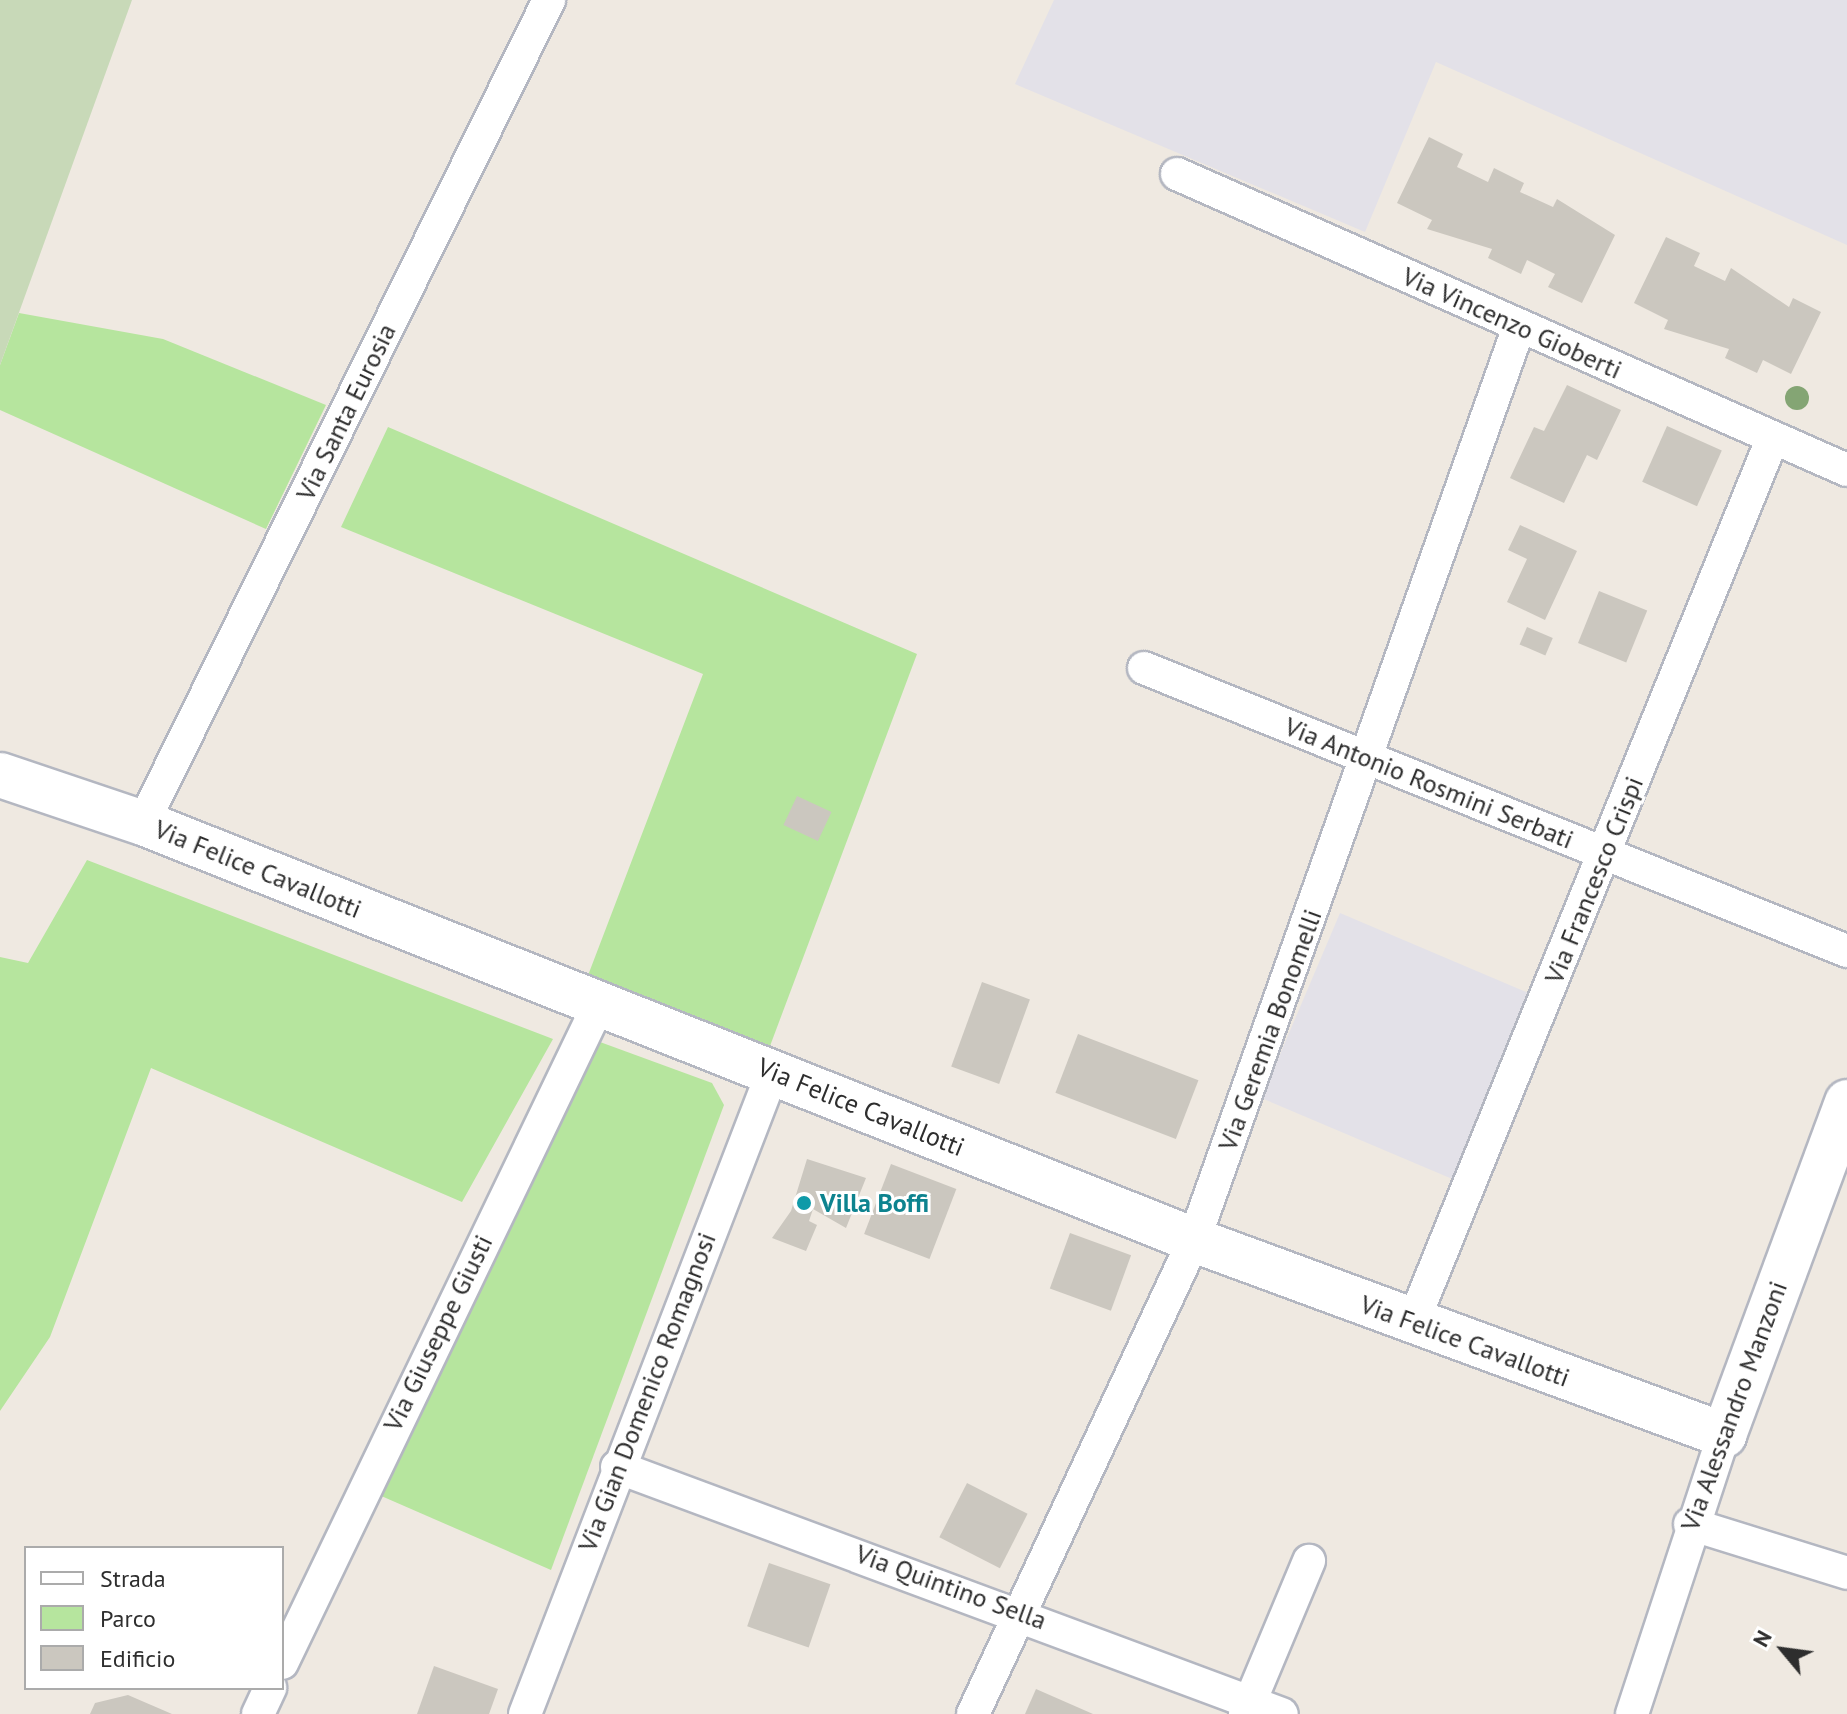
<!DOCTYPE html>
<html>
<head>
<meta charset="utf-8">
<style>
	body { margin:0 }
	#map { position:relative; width:1847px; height:1714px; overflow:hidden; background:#efe9e1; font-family:"PT Sans",sans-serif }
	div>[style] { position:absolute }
	.industrial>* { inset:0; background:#e3e1e8; transform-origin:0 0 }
	.green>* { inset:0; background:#b6e59e }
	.cemetery>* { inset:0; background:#c8d9b8 }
	.building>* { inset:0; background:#cbc7bf; transform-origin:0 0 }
	.roads { filter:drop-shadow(2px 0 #b4b7c1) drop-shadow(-2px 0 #b4b7c1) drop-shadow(0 2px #b4b7c1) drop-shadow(0 -2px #b4b7c1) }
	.street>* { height:32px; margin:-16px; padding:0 16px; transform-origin:16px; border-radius:16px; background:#fff }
	.secondary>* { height:44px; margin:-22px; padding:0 22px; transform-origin:22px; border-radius:22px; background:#fff }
	.trees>* { width:24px; height:24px; margin:-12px; border-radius:50%; background:#84a574 }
	.dots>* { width:22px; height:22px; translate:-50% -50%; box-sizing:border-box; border:4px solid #fff; border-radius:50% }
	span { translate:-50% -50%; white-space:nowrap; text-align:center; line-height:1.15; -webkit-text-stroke:6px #fff; paint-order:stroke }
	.street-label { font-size:26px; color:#2e2e2e }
	.culture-label { font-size:26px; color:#0d838f; font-weight:700 }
	.left { translate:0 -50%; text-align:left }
	.legend { position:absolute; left:24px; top:1546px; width:260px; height:144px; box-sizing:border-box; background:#fff; border:2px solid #ababab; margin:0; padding:10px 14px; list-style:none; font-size:24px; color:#2e2e2e }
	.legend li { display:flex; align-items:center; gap:16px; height:40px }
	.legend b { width:40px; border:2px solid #ababab }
	.north { position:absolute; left:1743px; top:1610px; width:80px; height:80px; -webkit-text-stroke:6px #fff; paint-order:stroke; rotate:299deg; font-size:22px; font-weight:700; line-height:32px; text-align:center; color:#2e2e2e }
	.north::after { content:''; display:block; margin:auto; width:28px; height:36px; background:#2e2e2e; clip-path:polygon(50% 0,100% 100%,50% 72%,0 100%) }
</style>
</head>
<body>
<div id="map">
	<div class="industrial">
		<div style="clip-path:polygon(1054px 0,1847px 0,1847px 245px,1436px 62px,1365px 232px,1015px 84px)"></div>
		<div style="left:1340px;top:913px;width:208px;height:201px;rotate:23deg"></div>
	</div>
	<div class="green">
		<div style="clip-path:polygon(19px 313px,163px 339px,326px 405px,266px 529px,0 410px,0 365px)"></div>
		<div style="clip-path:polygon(388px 427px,917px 654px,770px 1046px,587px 978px,703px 674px,341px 527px)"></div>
		<div style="clip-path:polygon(87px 860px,553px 1039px,462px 1202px,151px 1068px,50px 1337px,0 1411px,0 957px,28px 963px)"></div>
		<div style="clip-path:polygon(600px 1042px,712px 1083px,724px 1105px,551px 1570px,379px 1495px)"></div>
	</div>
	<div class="cemetery">
		<div style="clip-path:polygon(0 0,132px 0,0 365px)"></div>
	</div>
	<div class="building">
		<div style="clip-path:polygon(1429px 137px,1463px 154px,1457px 167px,1488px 182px,1494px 168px,1524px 183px,1520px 192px,1553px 207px,1557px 199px,1615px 235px,1582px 303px,1548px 287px,1555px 274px,1527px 260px,1521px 274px,1488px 258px,1492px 249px,1427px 229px,1432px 220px,1397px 203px)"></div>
		<div style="clip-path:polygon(1666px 237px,1700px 253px,1694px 266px,1725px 281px,1731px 268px,1789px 307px,1793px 298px,1821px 312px,1791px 374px,1763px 360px,1757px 373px,1725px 358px,1729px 349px,1664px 329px,1668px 320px,1634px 303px)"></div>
		<div style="clip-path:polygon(1567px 385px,1621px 410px,1597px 460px,1587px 455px,1564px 503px,1510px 478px,1534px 427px,1544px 431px)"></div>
		<div style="left:1667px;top:426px;width:60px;height:61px;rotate:24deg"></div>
		<div style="clip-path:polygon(1520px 525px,1577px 551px,1545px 620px,1507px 602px,1527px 559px,1508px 550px)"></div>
		<div style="left:1599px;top:591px;width:52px;height:56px;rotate:22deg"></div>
		<div style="left:1527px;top:627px;width:28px;height:19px;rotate:23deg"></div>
		<div style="left:797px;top:796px;width:38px;height:32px;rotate:25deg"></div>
		<div style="left:982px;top:982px;width:51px;height:90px;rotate:20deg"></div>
		<div style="left:1078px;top:1034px;width:129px;height:63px;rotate:21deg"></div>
		<div style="clip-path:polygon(807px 1159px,866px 1178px,846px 1228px,813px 1209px,809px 1221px,817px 1225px,806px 1251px,772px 1238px,791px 1211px)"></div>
		<div style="left:891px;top:1164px;width:70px;height:75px;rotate:21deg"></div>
		<div style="left:1070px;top:1233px;width:65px;height:59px;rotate:20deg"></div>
		<div style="left:967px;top:1483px;width:68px;height:61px;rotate:27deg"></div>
		<div style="left:769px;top:1563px;width:65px;height:67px;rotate:19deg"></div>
		<div style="clip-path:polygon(434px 1666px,498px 1689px,489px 1714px,417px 1714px)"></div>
		<div style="clip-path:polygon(1036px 1689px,1093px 1714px,1025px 1714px)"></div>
		<div style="clip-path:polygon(128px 1695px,172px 1714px,90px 1714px,95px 1703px)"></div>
	</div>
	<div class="roads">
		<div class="street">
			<div style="left:1177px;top:174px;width:732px;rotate:23.84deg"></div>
			<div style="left:1144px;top:668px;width:758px;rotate:21.93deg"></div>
			<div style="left:143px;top:823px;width:918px;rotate:-63.74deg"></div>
			<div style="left:1413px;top:1322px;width:955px;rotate:-67.86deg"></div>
			<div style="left:617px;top:1467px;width:709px;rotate:20.38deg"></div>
			<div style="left:1690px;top:1524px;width:164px;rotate:17.3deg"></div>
			<div style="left:282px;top:1663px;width:729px;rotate:-64.31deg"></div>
			<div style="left:258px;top:1714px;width:29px;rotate:-65deg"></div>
			<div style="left:525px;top:1714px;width:689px;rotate:-68.91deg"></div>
			<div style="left:973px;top:1714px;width:523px;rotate:-65deg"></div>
			<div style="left:1194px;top:1240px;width:969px;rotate:-70.41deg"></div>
			<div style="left:1245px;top:1714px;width:166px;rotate:-67.3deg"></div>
			<div style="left:1632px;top:1714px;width:294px;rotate:-71.8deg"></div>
		</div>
		<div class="secondary">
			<div style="left:0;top:775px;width:151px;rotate:18.6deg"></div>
			<div style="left:143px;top:823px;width:1131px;rotate:21.64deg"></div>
			<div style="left:1194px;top:1240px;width:565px;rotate:20.2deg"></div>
			<div style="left:1724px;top:1435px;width:355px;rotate:-69.7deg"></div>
		</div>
	</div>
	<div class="trees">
		<div style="left:1797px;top:398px"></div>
	</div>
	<div class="dots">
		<div style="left:804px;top:1203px;background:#0f9aa8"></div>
	</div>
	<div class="street-label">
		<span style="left:1512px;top:323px;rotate:24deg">Via Vincenzo Gioberti</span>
		<span style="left:346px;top:412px;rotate:-64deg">Via Santa Eurosia</span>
		<span style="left:1429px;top:783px;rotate:22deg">Via Antonio Rosmini Serbati</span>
		<span style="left:258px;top:869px;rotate:22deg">Via Felice Cavallotti</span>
		<span style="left:1594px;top:880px;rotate:-68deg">Via Francesco Crispi</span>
		<span style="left:1270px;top:1030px;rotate:-70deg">Via Geremia Bonomelli</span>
		<span style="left:861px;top:1107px;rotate:22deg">Via Felice Cavallotti</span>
		<span style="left:438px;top:1333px;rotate:-64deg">Via Giuseppe Giusti</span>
		<span style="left:1465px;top:1341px;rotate:20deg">Via Felice Cavallotti</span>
		<span style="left:647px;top:1392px;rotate:-69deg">Via Gian Domenico Romagnosi</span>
		<span style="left:1734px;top:1406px;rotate:-70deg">Via Alessandro Manzoni</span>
		<span style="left:951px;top:1587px;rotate:20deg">Via Quintino Sella</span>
	</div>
	<div class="culture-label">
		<span class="left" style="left:820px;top:1203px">Villa Boffi</span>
	</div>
	<ul class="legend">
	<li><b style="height:10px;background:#fff"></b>Strada</li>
	<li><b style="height:22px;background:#b6e59e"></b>Parco</li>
	<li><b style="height:22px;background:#cbc7bf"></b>Edificio</li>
	</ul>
	<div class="north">N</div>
</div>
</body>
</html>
